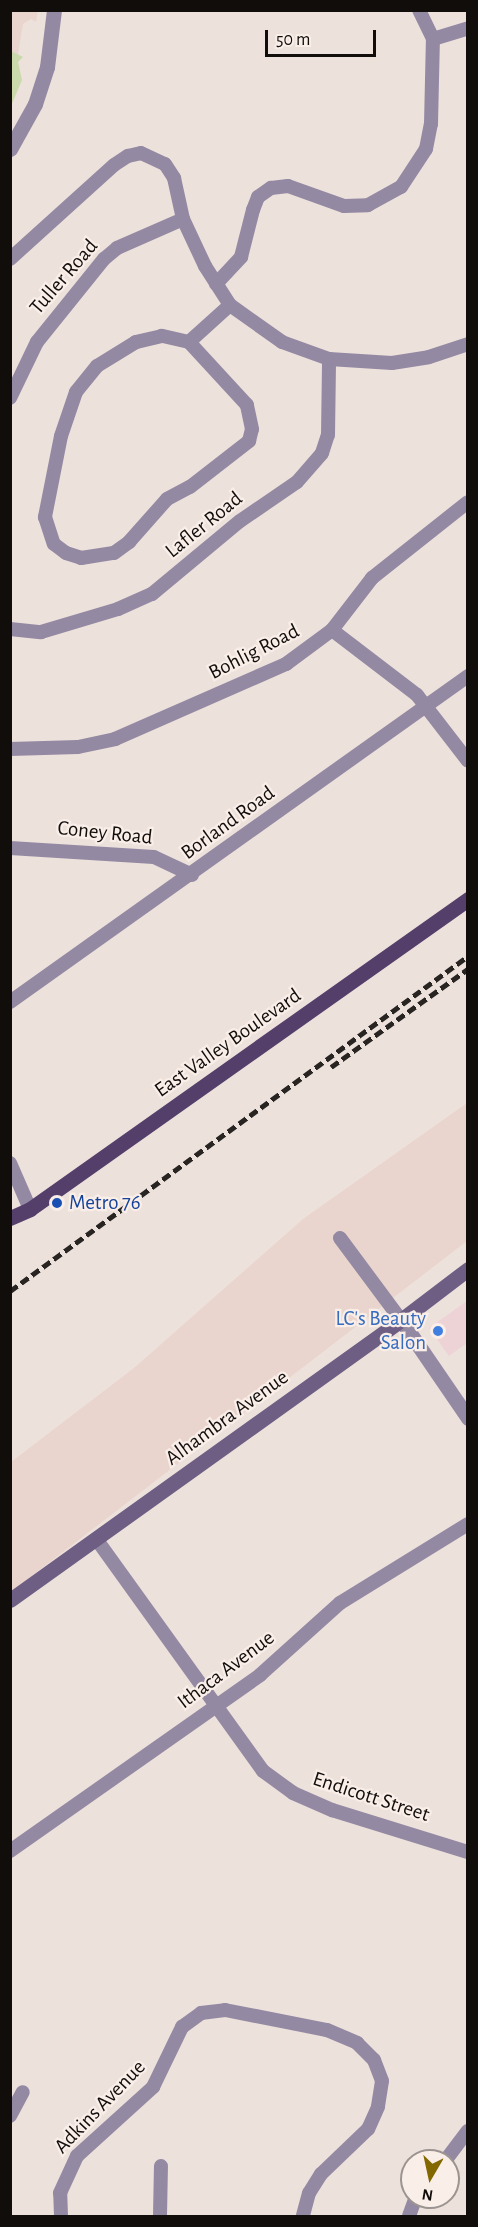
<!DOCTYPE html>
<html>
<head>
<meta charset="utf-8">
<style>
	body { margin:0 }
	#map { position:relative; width:478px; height:2227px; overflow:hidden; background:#ede1dc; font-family:"Alegreya Sans",sans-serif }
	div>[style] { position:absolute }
	.commercial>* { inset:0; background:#edd2d6 }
	.built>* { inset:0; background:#e9d5cd }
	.green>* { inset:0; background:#cadaaa }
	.minor>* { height:14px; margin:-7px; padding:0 7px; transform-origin:7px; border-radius:7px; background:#9489a3 }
	.tertiary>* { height:15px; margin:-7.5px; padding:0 7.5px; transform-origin:7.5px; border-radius:7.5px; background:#9489a3 }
	.secondary>* { height:15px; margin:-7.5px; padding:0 7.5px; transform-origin:7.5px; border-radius:7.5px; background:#6e5e83 }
	.primary>* { height:15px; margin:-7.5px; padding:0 7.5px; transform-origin:7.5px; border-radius:7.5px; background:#543f6b }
	.rail>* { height:4.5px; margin-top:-2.25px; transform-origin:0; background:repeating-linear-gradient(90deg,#282422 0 9px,transparent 0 13.5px) }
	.dots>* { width:16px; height:16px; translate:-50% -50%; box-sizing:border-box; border:3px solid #faeee9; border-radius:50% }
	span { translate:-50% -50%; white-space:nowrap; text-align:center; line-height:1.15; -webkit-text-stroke:4.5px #faeee9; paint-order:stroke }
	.street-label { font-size:21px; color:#100d0b }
	.transit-label { font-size:21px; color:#164399 }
	.left { translate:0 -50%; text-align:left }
	.shop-label { font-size:21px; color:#366cbe }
	.right { translate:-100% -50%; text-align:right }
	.frame { position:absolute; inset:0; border:12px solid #100d0b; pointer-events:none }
	.north { position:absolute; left:400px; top:2149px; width:60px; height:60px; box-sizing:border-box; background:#faeee9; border:2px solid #9c9490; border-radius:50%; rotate:189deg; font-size:16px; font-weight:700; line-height:24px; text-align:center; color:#100d0b }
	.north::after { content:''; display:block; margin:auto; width:21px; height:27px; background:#836800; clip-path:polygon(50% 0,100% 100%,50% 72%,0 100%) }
	.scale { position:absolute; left:265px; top:30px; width:111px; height:27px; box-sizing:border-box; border:3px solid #100d0b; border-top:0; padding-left:8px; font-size:18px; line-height:21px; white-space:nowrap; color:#100d0b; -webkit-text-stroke:4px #faeee9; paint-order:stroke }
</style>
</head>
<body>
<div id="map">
	<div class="commercial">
		<div style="clip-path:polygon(467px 1301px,467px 1343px,449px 1356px,429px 1328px)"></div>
	</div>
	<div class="built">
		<div style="clip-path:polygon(11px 11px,38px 11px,36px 22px,31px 19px,23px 24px,11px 96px)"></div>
		<div style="clip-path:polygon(467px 1103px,467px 1241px,11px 1592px,11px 1462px,134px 1368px,303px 1219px)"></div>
	</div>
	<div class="green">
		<div style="clip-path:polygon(11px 51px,23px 57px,18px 62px,22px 80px,11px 106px)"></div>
	</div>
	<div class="minor">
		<div style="left:419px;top:10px;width:32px;rotate:64deg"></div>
		<div style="left:10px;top:259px;width:140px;rotate:-42.1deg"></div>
		<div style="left:114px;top:165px;width:17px;rotate:-33deg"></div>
		<div style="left:128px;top:156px;width:13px;rotate:-13deg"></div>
		<div style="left:141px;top:153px;width:26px;rotate:25deg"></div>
		<div style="left:165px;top:164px;width:17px;rotate:57deg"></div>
		<div style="left:174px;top:178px;width:42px;rotate:77.6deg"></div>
		<div style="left:183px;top:219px;width:52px;rotate:64.9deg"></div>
		<div style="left:205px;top:266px;width:46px;rotate:57.3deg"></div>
		<div style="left:230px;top:305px;width:64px;rotate:35.4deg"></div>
		<div style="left:282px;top:342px;width:50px;rotate:19.9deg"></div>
		<div style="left:329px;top:359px;width:63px;rotate:3.6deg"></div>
		<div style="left:392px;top:363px;width:37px;rotate:-9deg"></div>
		<div style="left:429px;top:357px;width:41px;rotate:-18.4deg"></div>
		<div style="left:216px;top:284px;width:37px;rotate:-47deg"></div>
		<div style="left:241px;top:257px;width:49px;rotate:-75.7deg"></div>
		<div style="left:253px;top:210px;width:14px;rotate:-69deg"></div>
		<div style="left:258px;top:197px;width:16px;rotate:-35deg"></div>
		<div style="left:271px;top:188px;width:17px;rotate:-7deg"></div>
		<div style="left:288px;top:186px;width:59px;rotate:19.7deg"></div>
		<div style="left:344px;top:206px;width:24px;rotate:-2deg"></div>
		<div style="left:368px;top:205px;width:38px;rotate:-29deg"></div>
		<div style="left:401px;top:187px;width:45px;rotate:-56.7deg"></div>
		<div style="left:426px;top:149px;width:25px;rotate:-79deg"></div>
		<div style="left:431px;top:124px;width:85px;rotate:-88.7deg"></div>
		<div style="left:433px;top:39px;width:37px;rotate:-17deg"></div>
		<div style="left:189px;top:342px;width:28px;rotate:-167deg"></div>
		<div style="left:162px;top:336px;width:27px;rotate:167deg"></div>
		<div style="left:136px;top:342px;width:46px;rotate:148.4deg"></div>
		<div style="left:97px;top:366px;width:33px;rotate:129deg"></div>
		<div style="left:76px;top:392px;width:46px;rotate:108.8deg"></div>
		<div style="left:61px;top:436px;width:83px;rotate:101.2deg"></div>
		<div style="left:45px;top:517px;width:28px;rotate:72deg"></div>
		<div style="left:54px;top:544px;width:15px;rotate:37deg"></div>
		<div style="left:66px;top:553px;width:16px;rotate:18deg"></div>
		<div style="left:81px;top:558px;width:33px;rotate:-9deg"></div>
		<div style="left:114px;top:553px;width:19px;rotate:-36deg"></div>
		<div style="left:129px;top:542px;width:57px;rotate:-48.5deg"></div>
		<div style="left:167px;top:499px;width:26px;rotate:-28deg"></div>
		<div style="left:190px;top:487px;width:75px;rotate:-37.9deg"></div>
		<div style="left:249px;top:441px;width:12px;rotate:-76deg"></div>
		<div style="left:252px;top:429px;width:25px;rotate:-102deg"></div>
		<div style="left:247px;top:405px;width:86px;rotate:-132.6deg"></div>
		<div style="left:189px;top:342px;width:55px;rotate:-42.1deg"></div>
		<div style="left:10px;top:398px;width:62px;rotate:-64.3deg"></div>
		<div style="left:37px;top:342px;width:107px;rotate:-51.1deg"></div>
		<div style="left:104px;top:259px;width:17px;rotate:-40deg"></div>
		<div style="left:117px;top:248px;width:72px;rotate:-23.7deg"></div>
		<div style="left:10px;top:629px;width:31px;rotate:6deg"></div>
		<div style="left:41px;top:632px;width:80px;rotate:-16.6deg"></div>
		<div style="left:118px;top:609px;width:37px;rotate:-24deg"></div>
		<div style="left:152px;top:594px;width:114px;rotate:-39.7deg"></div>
		<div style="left:240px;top:521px;width:69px;rotate:-34.4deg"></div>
		<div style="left:297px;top:482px;width:38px;rotate:-49deg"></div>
		<div style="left:322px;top:453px;width:19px;rotate:-72deg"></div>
		<div style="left:328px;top:435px;width:76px;rotate:-89.2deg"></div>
		<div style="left:332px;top:630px;width:107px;rotate:37.4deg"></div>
		<div style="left:417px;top:695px;width:83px;rotate:52.3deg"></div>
		<div style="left:10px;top:749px;width:68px;rotate:-1.7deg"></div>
		<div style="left:78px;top:747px;width:38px;rotate:-12deg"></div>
		<div style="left:115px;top:739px;width:187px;rotate:-23.7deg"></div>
		<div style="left:286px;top:664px;width:57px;rotate:-36.5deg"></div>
		<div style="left:332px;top:630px;width:66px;rotate:-52.4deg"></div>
		<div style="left:372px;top:578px;width:122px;rotate:-38.4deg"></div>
		<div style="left:10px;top:848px;width:144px;rotate:3.6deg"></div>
		<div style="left:154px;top:857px;width:42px;rotate:25.3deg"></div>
		<div style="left:10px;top:1002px;width:562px;rotate:-35.44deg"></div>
		<div style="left:10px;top:1163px;width:50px;rotate:66.5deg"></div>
		<div style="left:340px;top:1238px;width:102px;rotate:53.4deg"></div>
		<div style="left:97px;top:1540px;width:284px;rotate:54.3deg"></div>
		<div style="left:263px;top:1771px;width:37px;rotate:36deg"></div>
		<div style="left:293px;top:1793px;width:43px;rotate:23.6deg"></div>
		<div style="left:332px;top:1810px;width:142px;rotate:17.2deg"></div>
		<div style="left:10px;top:1851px;width:306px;rotate:-35.1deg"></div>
		<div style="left:260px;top:1675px;width:108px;rotate:-42deg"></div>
		<div style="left:340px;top:1603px;width:150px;rotate:-31.7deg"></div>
		<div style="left:10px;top:2116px;width:27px;rotate:-62deg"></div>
		<div style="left:445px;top:2161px;width:38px;rotate:-53deg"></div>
		<div style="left:61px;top:2216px;width:23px;rotate:-92deg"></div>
		<div style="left:60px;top:2193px;width:41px;rotate:-65.3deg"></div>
		<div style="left:77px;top:2156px;width:103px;rotate:-42.2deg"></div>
		<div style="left:153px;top:2087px;width:67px;rotate:-64.2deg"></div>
		<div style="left:182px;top:2027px;width:24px;rotate:-36deg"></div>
		<div style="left:201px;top:2013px;width:24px;rotate:-7deg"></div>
		<div style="left:225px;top:2010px;width:104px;rotate:11.1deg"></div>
		<div style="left:327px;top:2030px;width:33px;rotate:23deg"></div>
		<div style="left:357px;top:2043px;width:24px;rotate:45deg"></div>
		<div style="left:374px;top:2060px;width:22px;rotate:69deg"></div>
		<div style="left:382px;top:2081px;width:26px;rotate:99deg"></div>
		<div style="left:378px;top:2107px;width:24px;rotate:114deg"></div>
		<div style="left:368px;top:2129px;width:65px;rotate:136.2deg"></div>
		<div style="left:321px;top:2174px;width:22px;rotate:122deg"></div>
		<div style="left:309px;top:2193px;width:24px;rotate:105deg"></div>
		<div style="left:160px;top:2216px;width:50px;rotate:-88.9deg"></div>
		<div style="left:409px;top:2216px;width:20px;rotate:-70deg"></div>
	</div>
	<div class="tertiary">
		<div style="left:10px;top:149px;width:51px;rotate:-60.9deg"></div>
		<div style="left:35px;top:104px;width:39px;rotate:-72deg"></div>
		<div style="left:47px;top:67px;width:57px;rotate:-83deg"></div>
		<div style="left:401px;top:1320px;width:119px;rotate:55.6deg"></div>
	</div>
	<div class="secondary">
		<div style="left:10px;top:1600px;width:481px;rotate:-35.6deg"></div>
		<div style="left:401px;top:1320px;width:84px;rotate:-37.3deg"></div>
	</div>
	<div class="primary">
		<div style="left:10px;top:1218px;width:22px;rotate:-24deg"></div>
		<div style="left:30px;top:1209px;width:537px;rotate:-35.29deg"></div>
	</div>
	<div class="rail">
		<div style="left:331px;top:1067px;width:168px;rotate:-35.6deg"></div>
		<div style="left:10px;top:1291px;width:567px;rotate:-36.18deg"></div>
	</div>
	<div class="dots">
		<div style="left:57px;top:1203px;background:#1a4fb4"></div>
		<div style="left:438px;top:1331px;background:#3f7fe0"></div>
	</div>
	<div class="street-label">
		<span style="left:64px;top:277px;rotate:-49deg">Tuller Road</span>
		<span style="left:204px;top:525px;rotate:-39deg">Lafler Road</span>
		<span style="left:254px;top:652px;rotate:-27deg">Bohlig Road</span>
		<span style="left:228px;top:823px;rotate:-36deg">Borland Road</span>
		<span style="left:105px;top:833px;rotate:6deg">Coney Road</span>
		<span style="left:228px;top:1043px;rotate:-35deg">East Valley Boulevard</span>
		<span style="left:227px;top:1418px;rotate:-36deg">Alhambra Avenue</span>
		<span style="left:226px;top:1670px;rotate:-37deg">Ithaca Avenue</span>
		<span style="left:371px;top:1797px;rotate:18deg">Endicott Street</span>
		<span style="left:100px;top:2107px;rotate:-46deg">Adkins Avenue</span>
	</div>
	<div class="transit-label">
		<span class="left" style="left:69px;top:1203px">Metro 76</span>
	</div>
	<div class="shop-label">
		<span class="right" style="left:426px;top:1331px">LC's Beauty<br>Salon</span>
	</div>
	<div class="frame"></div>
	<div class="north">N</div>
	<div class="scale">50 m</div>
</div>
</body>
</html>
